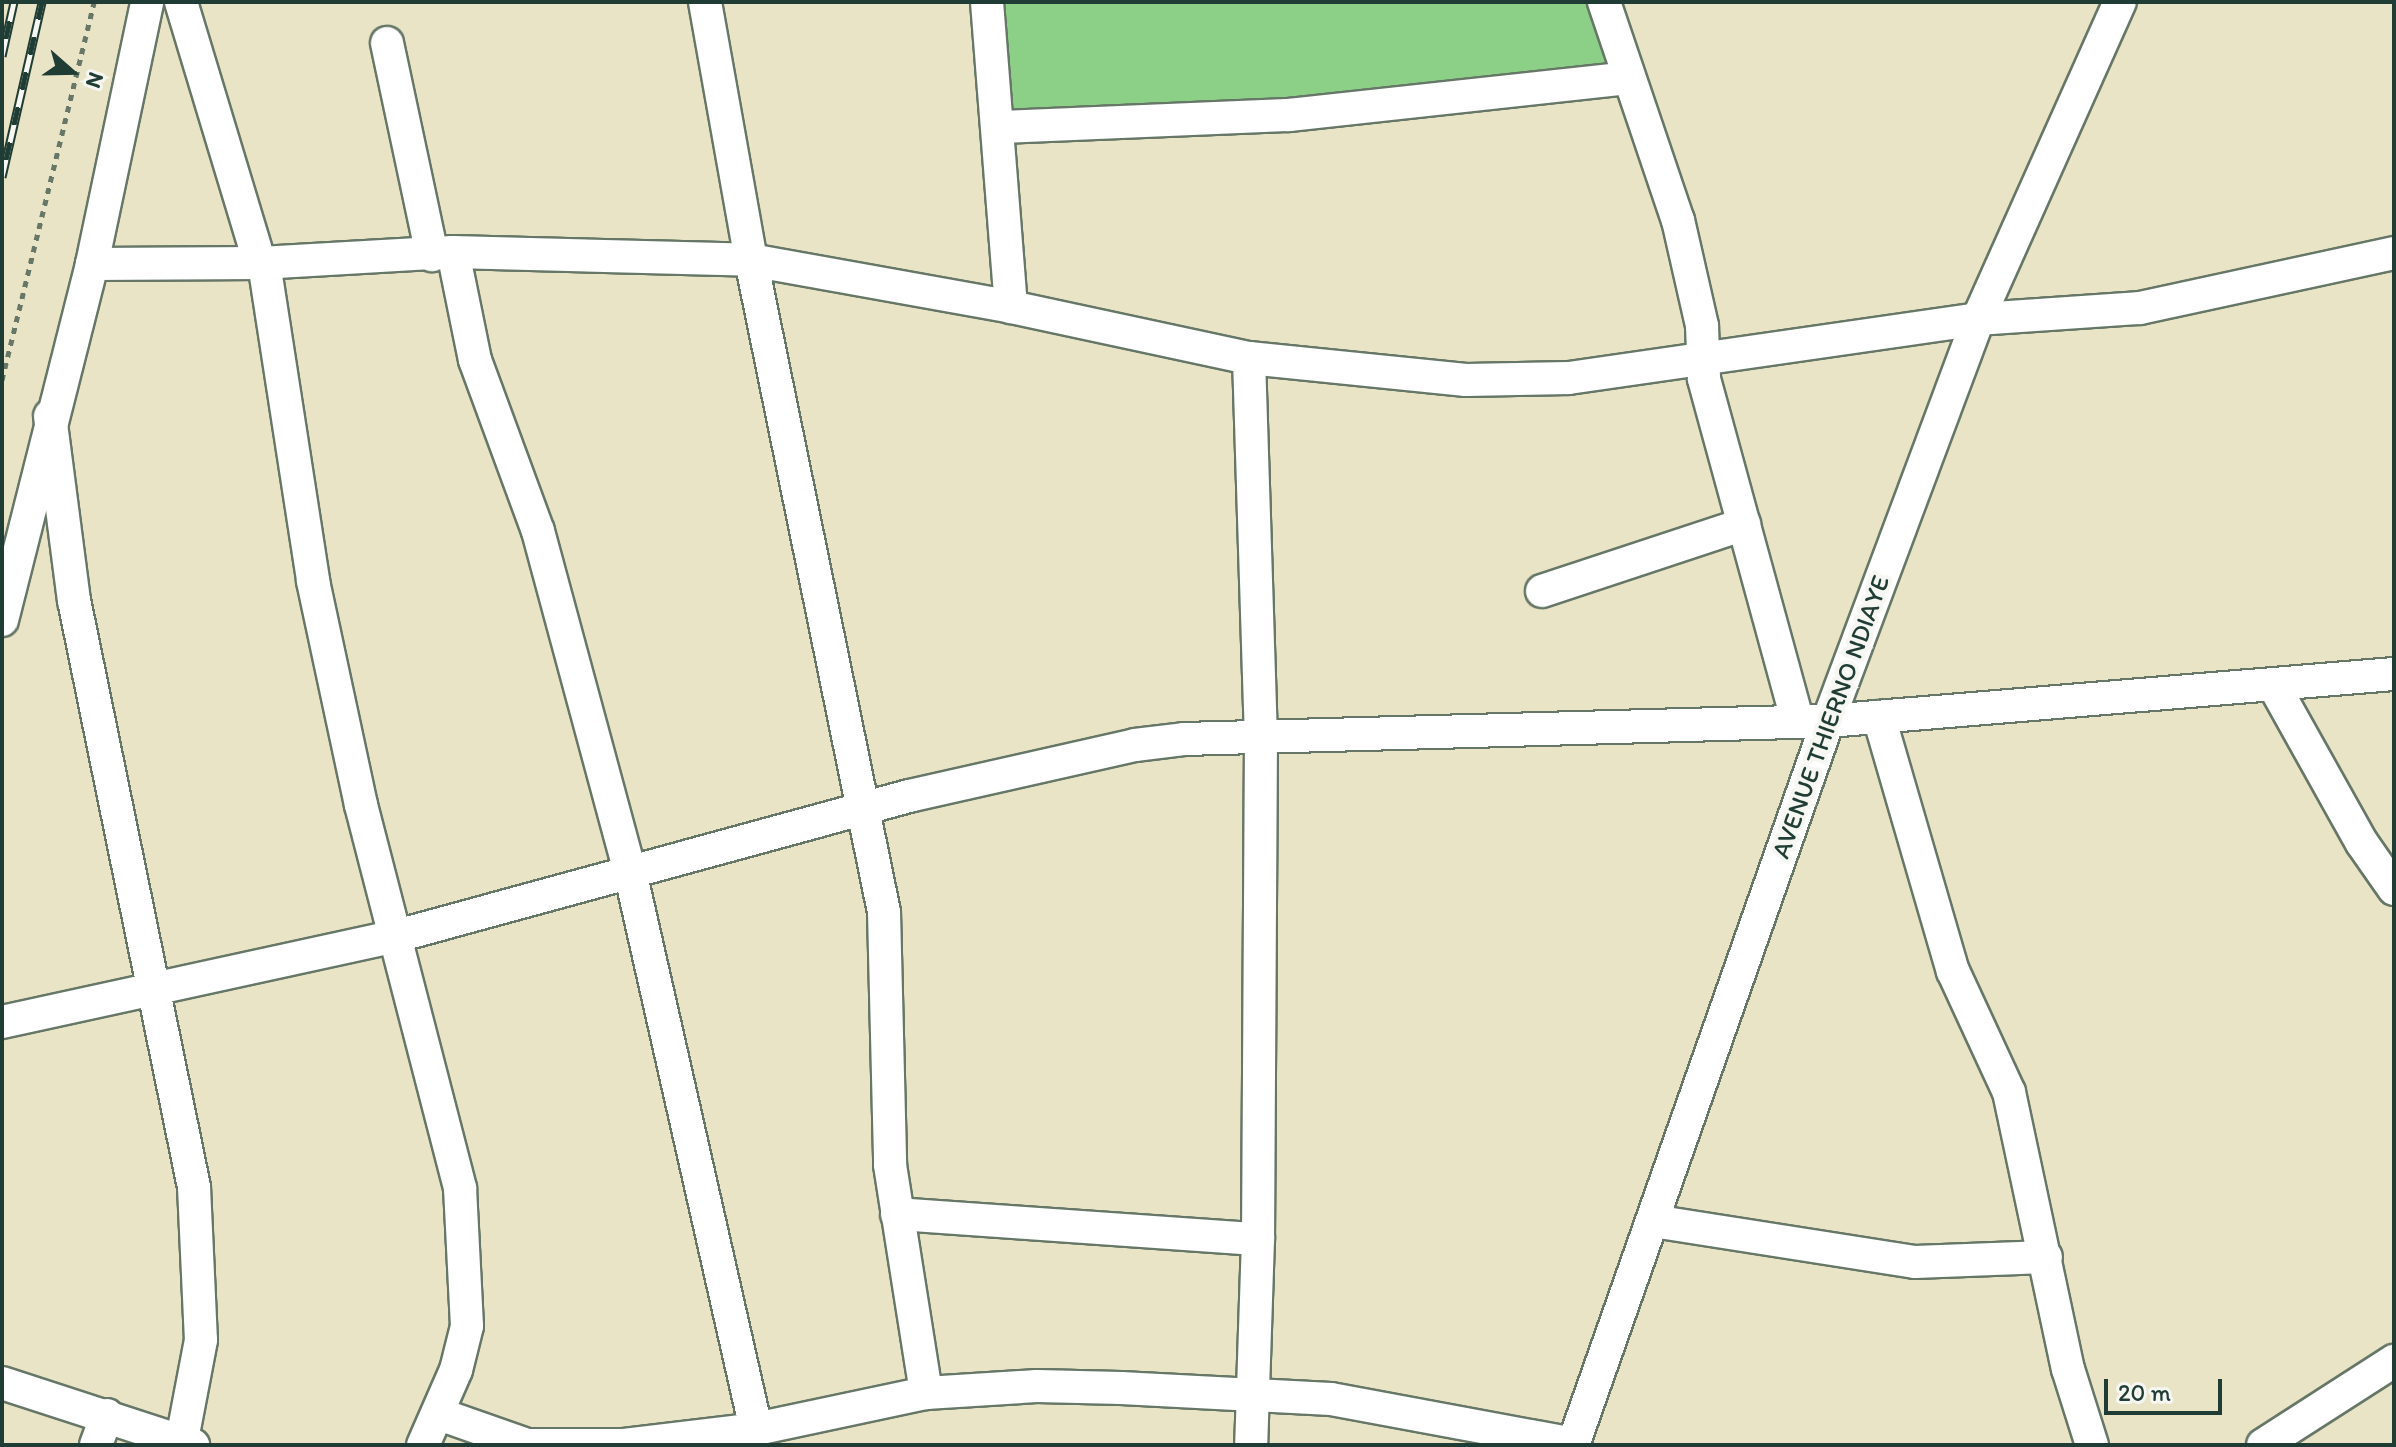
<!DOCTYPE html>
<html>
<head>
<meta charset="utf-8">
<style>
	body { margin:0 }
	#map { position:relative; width:2396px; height:1447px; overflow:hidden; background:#e9e4c6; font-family:Itim,sans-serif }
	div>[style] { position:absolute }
	.green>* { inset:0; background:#8ccf87 }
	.path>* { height:5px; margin-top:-2.5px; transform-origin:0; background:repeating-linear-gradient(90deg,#667767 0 6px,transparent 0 12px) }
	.roads { filter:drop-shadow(2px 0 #667767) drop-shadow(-2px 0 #667767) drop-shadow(0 2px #667767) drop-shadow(0 -2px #667767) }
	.minor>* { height:32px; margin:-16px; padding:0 16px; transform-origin:16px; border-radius:16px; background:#fff }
	.rail>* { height:9px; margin-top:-4.5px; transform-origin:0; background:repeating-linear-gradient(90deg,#f6f6f2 0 18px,#1f3d34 0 36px); box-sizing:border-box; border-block:2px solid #1f3d34 }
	span { translate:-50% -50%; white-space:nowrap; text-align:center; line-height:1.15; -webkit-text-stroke:8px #f6f6f2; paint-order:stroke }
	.street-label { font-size:26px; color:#1f3d34 }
	.frame { position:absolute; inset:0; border:4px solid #1f3d34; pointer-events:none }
	.north { position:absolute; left:32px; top:32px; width:80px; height:80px; -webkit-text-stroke:6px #f6f6f2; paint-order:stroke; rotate:110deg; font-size:22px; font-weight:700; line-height:32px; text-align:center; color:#1f3d34 }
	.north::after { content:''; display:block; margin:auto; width:28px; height:36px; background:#1f3d34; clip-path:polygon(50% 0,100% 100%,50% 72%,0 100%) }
	.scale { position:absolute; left:2104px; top:1379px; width:118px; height:36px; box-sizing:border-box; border:4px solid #1f3d34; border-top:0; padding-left:10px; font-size:24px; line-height:28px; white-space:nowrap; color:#1f3d34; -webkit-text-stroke:6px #f6f6f2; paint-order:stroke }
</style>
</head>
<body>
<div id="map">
	<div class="green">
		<div style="clip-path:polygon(998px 2px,1600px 2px,1628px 83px,1013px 118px)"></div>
	</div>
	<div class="path">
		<div style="left:2px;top:380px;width:389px;rotate:-76.3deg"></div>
	</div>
	<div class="roads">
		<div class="minor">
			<div style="left:181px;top:2px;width:273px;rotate:73.2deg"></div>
			<div style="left:705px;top:2px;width:262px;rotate:79.9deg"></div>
			<div style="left:751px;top:260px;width:665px;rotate:78.47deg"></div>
			<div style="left:884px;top:912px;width:253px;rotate:88.6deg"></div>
			<div style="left:890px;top:1165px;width:231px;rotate:81deg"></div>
			<div style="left:987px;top:2px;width:306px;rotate:85.5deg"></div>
			<div style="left:1604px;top:2px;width:230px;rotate:71.3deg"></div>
			<div style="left:1678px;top:220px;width:109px;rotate:77.2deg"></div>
			<div style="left:1702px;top:326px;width:53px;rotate:87.8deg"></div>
			<div style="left:1704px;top:379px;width:353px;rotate:74.7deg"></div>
			<div style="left:387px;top:43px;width:217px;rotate:78deg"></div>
			<div style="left:1000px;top:127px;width:289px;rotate:-2.4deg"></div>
			<div style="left:1289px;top:115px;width:341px;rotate:-6.2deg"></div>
			<div style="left:453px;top:252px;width:110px;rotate:78.5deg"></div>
			<div style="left:475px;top:360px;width:182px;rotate:69.8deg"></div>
			<div style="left:538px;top:531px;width:357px;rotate:74.9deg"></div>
			<div style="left:631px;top:876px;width:567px;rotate:77.26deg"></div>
			<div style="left:264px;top:263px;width:322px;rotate:81.2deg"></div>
			<div style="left:313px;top:581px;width:229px;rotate:77.9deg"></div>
			<div style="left:361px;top:805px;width:396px;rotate:75.5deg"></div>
			<div style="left:460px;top:1188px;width:138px;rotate:87.1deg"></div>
			<div style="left:467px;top:1326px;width:45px;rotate:104deg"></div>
			<div style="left:456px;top:1370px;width:82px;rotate:113.7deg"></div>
			<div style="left:92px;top:264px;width:168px;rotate:-0.3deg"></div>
			<div style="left:260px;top:263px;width:193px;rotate:-3.3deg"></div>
			<div style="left:453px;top:252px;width:298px;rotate:1.5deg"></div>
			<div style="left:751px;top:260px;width:264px;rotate:10.2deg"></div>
			<div style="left:1011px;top:307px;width:243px;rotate:12.1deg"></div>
			<div style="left:1249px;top:358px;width:218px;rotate:5.8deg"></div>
			<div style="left:1466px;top:380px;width:103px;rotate:-1.1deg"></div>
			<div style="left:1569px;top:378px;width:413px;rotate:-8.2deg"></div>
			<div style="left:1978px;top:319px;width:162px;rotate:-3.9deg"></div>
			<div style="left:2140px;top:308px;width:260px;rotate:-12.2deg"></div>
			<div style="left:1249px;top:358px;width:379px;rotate:88.2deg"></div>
			<div style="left:1261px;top:737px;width:502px;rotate:90.34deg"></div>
			<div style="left:1258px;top:1239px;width:206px;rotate:91.9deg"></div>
			<div style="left:50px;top:416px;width:186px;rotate:82.6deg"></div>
			<div style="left:74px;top:600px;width:599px;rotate:78.45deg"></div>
			<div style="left:194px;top:1187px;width:153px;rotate:87.4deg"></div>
			<div style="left:201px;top:1340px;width:102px;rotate:100.8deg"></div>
			<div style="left:1542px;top:591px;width:213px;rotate:-18.3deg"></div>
			<div style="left:2px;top:620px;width:367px;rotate:-75.8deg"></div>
			<div style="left:92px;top:264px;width:268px;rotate:-78.1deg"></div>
			<div style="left:2273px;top:684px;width:182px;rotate:60.8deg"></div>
			<div style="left:2362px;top:843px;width:56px;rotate:55.2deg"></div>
			<div style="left:1879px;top:717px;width:265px;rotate:73.8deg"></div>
			<div style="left:1953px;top:971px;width:133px;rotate:65.2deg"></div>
			<div style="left:2009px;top:1092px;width:283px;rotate:78deg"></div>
			<div style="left:2068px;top:1369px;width:80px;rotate:72.5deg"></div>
			<div style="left:2px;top:1022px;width:400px;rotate:-12.3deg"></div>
			<div style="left:393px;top:937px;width:535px;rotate:-15.28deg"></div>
			<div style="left:909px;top:796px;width:232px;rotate:-12.7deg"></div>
			<div style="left:1135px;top:745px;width:49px;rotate:-7deg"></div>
			<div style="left:1184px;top:739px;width:644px;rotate:-1.6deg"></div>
			<div style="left:1828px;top:721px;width:568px;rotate:-4.75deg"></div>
			<div style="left:897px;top:1214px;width:362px;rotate:4deg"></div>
			<div style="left:1653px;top:1221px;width:265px;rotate:8.9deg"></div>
			<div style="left:1915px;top:1262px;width:131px;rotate:-2.2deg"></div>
			<div style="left:2px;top:1383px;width:201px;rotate:18deg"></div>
			<div style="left:439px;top:1414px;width:93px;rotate:19.4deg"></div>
			<div style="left:527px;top:1445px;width:97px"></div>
			<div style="left:624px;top:1445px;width:133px;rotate:-6.9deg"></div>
			<div style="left:756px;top:1429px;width:174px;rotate:-12deg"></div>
			<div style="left:926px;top:1393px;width:111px;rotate:-3.6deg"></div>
			<div style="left:1037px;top:1386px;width:84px;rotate:1.4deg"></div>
			<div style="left:1121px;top:1388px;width:210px;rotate:3deg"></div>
			<div style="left:1331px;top:1399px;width:246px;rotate:10.5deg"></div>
			<div style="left:96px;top:1445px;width:32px;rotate:-70deg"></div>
			<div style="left:1573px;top:1445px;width:768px;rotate:-70.6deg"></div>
			<div style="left:1828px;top:721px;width:429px;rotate:-69.5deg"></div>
			<div style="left:1978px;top:319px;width:347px;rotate:-65.9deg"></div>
			<div style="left:2263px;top:1445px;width:156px;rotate:-32.7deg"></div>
		</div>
	</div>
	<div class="rail">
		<div style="left:2px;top:56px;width:55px;rotate:-77.5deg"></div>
		<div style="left:2px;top:177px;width:180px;rotate:-77.1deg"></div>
	</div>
	<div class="street-label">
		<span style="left:1831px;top:717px;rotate:-70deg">AVENUE THIERNO NDIAYE</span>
	</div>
	<div class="frame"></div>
	<div class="north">N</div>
	<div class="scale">20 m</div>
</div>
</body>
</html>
